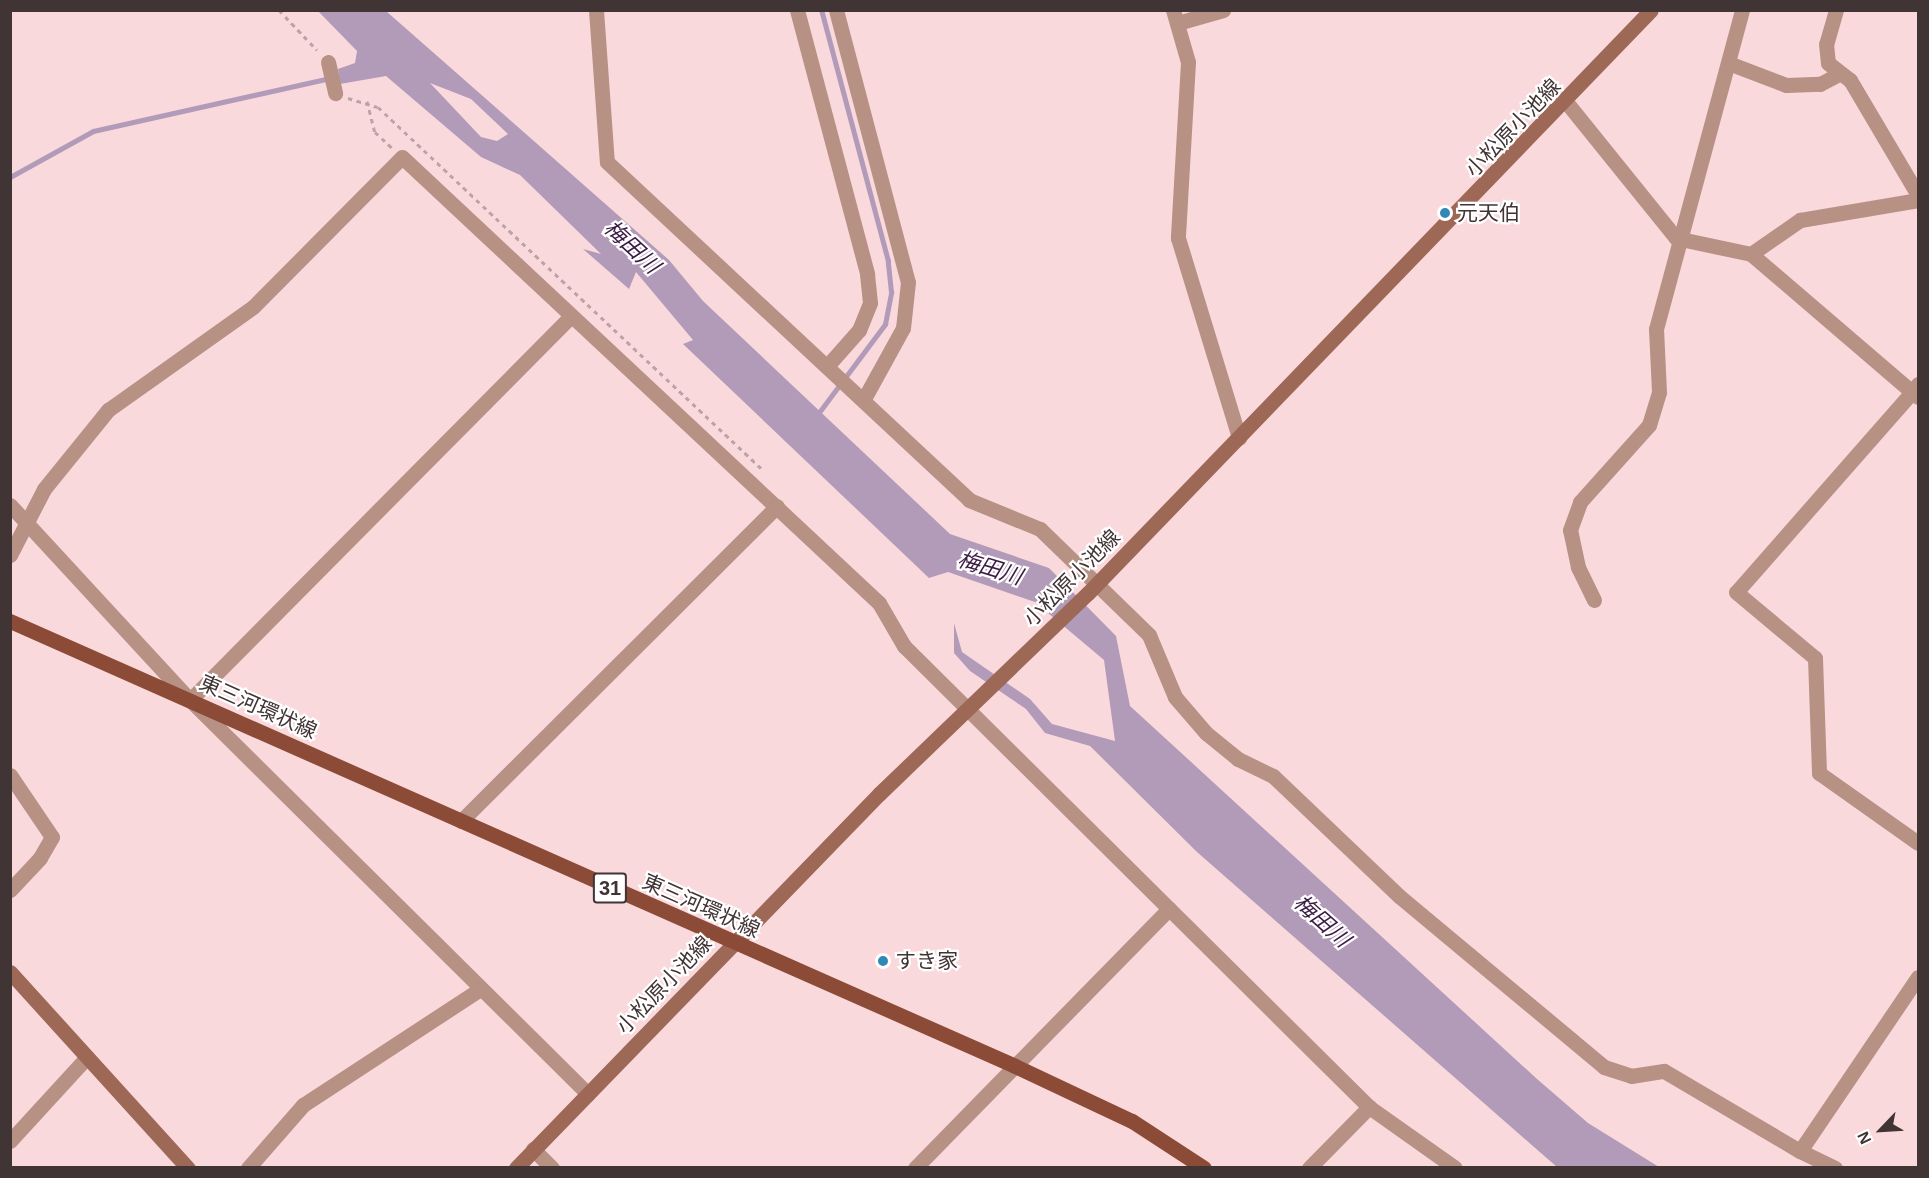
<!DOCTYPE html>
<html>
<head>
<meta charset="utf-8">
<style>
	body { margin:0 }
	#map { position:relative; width:1929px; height:1178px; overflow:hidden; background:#fad9dc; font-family:Arial,"Noto Sans JP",sans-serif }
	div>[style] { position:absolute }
	.water>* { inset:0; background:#b29bb9 }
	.stream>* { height:5px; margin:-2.5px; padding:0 2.5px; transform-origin:2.5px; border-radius:2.5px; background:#b29bb9 }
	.path>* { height:3px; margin-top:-1.5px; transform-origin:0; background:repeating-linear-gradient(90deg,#bda3a6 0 4.5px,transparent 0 9px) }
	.street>* { height:15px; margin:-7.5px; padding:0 7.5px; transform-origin:7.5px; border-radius:7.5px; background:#b79184 }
	.secondary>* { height:15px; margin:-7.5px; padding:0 7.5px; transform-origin:7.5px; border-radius:7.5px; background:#9e6857 }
	.primary>* { height:15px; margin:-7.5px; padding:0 7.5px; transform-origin:7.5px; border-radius:7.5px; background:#8c4b36 }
	.dots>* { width:16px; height:16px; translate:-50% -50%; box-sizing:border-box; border:3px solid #fff; border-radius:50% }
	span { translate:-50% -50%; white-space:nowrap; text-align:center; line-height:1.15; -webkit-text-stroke:4.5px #fff; paint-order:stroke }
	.shield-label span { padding:2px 4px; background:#fff; border:2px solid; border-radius:4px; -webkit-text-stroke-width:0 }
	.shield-label { font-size:20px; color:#403435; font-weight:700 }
	.street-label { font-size:21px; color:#403435 }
	.poi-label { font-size:21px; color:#403435 }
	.left { translate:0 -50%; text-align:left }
	.water-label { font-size:22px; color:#3b1b44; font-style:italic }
	.frame { position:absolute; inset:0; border:12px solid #403435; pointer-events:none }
	.north { position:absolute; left:1851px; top:1100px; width:60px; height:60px; -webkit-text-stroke:4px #fff; paint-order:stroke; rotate:245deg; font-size:16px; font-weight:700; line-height:24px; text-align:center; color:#403435 }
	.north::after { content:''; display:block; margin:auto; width:21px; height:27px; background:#403435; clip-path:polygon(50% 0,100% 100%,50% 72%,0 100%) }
</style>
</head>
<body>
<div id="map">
	<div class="water">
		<div style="clip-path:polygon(evenodd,318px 11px,386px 11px,669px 260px,703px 301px,950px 534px,1049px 568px,1116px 636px,1130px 706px,1537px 1079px,1588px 1123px,1659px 1167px,1557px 1167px,1197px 852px,1090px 746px,1045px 733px,1026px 709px,970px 671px,954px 653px,954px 623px,962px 652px,1030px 699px,1052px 724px,1115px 741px,1104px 660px,1035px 602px,948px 572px,929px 578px,683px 344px,693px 340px,636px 272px,629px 289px,583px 249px,601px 254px,520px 175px,481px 157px,386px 76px,340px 84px,338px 69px,355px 63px,357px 51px,318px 11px,430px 83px,471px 99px,508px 134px,497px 141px,481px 137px,430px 83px)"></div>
	</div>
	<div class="stream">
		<div style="left:10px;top:177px;width:95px;rotate:-29deg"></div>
		<div style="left:93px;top:131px;width:243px;rotate:-12.6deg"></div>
		<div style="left:817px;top:415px;width:114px;rotate:-53.2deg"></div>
		<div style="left:885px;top:324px;width:33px;rotate:-79deg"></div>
		<div style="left:891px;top:292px;width:31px;rotate:-96deg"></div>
		<div style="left:888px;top:261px;width:260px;rotate:-104.9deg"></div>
	</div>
	<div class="path">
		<div style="left:279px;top:10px;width:55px;rotate:46.5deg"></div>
		<div style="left:348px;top:98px;width:31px;rotate:17deg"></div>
		<div style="left:378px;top:107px;width:529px;rotate:43.32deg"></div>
		<div style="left:367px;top:101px;width:32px;rotate:76deg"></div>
		<div style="left:375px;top:132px;width:23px;rotate:43deg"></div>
	</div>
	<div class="street">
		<div style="left:596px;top:10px;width:152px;rotate:85.9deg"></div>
		<div style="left:607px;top:162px;width:495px;rotate:43deg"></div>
		<div style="left:969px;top:500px;width:77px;rotate:22.2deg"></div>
		<div style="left:1040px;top:529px;width:152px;rotate:44.2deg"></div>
		<div style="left:1149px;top:635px;width:67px;rotate:67.2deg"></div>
		<div style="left:1175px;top:697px;width:48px;rotate:49.3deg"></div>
		<div style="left:1206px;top:733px;width:41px;rotate:39.1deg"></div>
		<div style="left:1238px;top:759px;width:39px;rotate:26deg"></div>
		<div style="left:1273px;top:776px;width:174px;rotate:43.6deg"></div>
		<div style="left:1399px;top:896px;width:267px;rotate:39.8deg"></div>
		<div style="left:1604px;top:1067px;width:28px;rotate:18deg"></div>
		<div style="left:1631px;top:1076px;width:33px;rotate:-9deg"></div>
		<div style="left:1664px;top:1071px;width:158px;rotate:30.5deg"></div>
		<div style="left:797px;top:10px;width:273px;rotate:75.1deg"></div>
		<div style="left:867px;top:274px;width:29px;rotate:84deg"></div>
		<div style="left:870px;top:303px;width:29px;rotate:112deg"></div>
		<div style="left:859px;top:330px;width:47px;rotate:131.5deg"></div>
		<div style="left:836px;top:10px;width:281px;rotate:75.2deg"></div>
		<div style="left:908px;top:282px;width:46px;rotate:96.2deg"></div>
		<div style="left:903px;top:328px;width:81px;rotate:118.8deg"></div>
		<div style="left:1173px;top:10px;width:54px;rotate:73.9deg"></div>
		<div style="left:1188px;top:62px;width:176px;rotate:93.3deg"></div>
		<div style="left:1178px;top:238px;width:209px;rotate:73deg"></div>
		<div style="left:1836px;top:10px;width:35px;rotate:106deg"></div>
		<div style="left:1826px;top:44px;width:19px;rotate:84deg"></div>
		<div style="left:1828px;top:63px;width:28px;rotate:38deg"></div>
		<div style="left:1850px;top:80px;width:134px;rotate:59.4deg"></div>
		<div style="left:1181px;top:22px;width:44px;rotate:-15.9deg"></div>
		<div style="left:328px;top:62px;width:32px;rotate:77deg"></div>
		<div style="left:1731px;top:64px;width:59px;rotate:20.9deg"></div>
		<div style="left:1786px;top:85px;width:34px;rotate:-2deg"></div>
		<div style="left:1820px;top:84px;width:21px;rotate:-28deg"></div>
		<div style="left:1567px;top:103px;width:174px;rotate:51.1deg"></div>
		<div style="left:1676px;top:238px;width:77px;rotate:12deg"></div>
		<div style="left:1751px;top:254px;width:212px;rotate:40.6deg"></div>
		<div style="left:1912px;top:392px;width:10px;rotate:-53deg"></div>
		<div style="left:1751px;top:254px;width:60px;rotate:-34.8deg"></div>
		<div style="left:1800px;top:220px;width:120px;rotate:-9.6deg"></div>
		<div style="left:1918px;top:397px;width:8px;rotate:-140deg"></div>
		<div style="left:1912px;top:392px;width:266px;rotate:131.3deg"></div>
		<div style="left:1736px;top:592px;width:103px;rotate:39.9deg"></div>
		<div style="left:1815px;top:658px;width:115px;rotate:88deg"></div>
		<div style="left:1819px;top:773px;width:121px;rotate:35.3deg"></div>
		<div style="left:10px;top:505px;width:265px;rotate:47.3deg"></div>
		<div style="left:190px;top:700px;width:560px;rotate:44.71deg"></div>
		<div style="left:10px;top:555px;width:74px;rotate:-62.7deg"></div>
		<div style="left:44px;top:489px;width:102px;rotate:-51deg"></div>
		<div style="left:108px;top:410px;width:178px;rotate:-35.4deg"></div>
		<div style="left:253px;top:307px;width:211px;rotate:-45.2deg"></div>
		<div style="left:402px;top:157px;width:653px;rotate:43.08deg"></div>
		<div style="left:879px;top:603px;width:50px;rotate:59.8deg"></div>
		<div style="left:904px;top:646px;width:655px;rotate:44.75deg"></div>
		<div style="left:1369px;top:1107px;width:105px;rotate:35.3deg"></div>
		<div style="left:1594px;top:600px;width:37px;rotate:-116deg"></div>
		<div style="left:1578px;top:567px;width:38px;rotate:-102deg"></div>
		<div style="left:1570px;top:530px;width:30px;rotate:-70deg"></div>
		<div style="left:1580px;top:502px;width:103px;rotate:-48.1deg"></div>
		<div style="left:1649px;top:425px;width:34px;rotate:-73deg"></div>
		<div style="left:1659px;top:392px;width:63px;rotate:-92.7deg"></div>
		<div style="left:1656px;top:329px;width:330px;rotate:-74.9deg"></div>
		<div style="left:190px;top:700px;width:541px;rotate:-45.22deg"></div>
		<div style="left:10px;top:775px;width:75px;rotate:55.9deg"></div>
		<div style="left:52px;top:837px;width:24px;rotate:120deg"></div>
		<div style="left:40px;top:858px;width:44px;rotate:133.2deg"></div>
		<div style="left:461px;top:821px;width:446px;rotate:-44.9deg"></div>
		<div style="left:10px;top:1141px;width:114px;rotate:-47.5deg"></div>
		<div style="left:533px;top:1149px;width:27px;rotate:45deg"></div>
		<div style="left:248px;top:1168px;width:84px;rotate:-48.9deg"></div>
		<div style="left:303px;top:1105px;width:210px;rotate:-33.2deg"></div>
		<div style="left:915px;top:1168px;width:363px;rotate:-45.6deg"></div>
		<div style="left:1309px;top:1168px;width:86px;rotate:-45.5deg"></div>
		<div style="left:1835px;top:1168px;width:39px;rotate:-154deg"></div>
		<div style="left:1800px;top:1151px;width:210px;rotate:-55.9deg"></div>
	</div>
	<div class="secondary">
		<div style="left:10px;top:972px;width:265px;rotate:47.8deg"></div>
		<div style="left:516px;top:1168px;width:521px;rotate:-45.86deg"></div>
		<div style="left:879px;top:794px;width:290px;rotate:-43.9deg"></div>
		<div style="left:1088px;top:593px;width:810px;rotate:-46deg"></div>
	</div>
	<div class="primary">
		<div style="left:10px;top:621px;width:1099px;rotate:23.88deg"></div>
		<div style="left:1015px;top:1066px;width:129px;rotate:25.2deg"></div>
		<div style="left:1132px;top:1121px;width:86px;rotate:33.1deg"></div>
	</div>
	<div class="dots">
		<div style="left:1445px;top:213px;background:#3187b6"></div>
		<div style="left:883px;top:961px;background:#3187b6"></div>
	</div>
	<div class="shield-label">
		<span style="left:610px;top:888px">31</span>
	</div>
	<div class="street-label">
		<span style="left:1513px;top:128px;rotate:-46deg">小松原小池線</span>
		<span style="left:1072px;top:578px;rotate:-45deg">小松原小池線</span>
		<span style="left:258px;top:707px;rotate:24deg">東三河環状線</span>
		<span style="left:701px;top:906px;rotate:24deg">東三河環状線</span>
		<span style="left:664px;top:985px;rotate:-46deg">小松原小池線</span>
	</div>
	<div class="poi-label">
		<span class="left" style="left:1457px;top:213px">元天伯</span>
		<span class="left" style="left:895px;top:961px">すき家</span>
	</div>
	<div class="water-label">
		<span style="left:632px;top:247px;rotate:43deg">梅田川</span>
		<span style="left:990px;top:568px;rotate:17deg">梅田川</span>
		<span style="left:1322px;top:921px;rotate:42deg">梅田川</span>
	</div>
	<div class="frame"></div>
	<div class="north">N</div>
</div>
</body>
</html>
